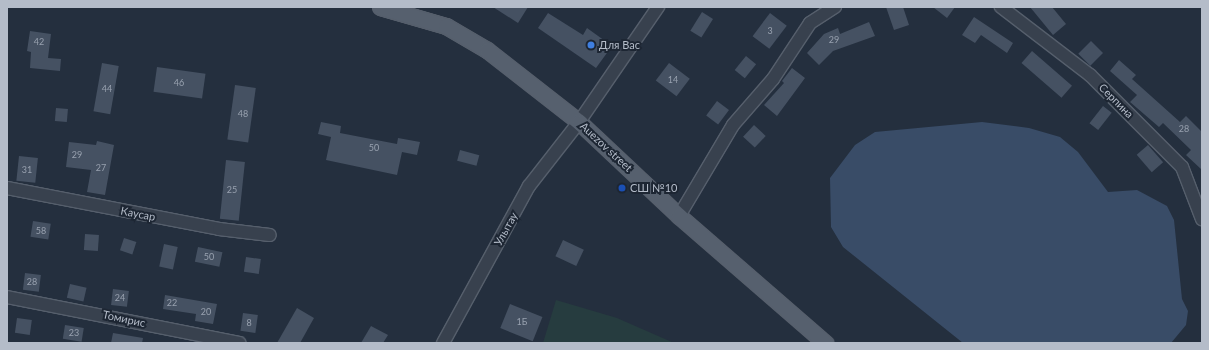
<!DOCTYPE html>
<html>
<head>
<meta charset="utf-8">
<style>
	body { margin:0 }
	#map { position:relative; width:1209px; height:350px; overflow:hidden; background:#242f3e; font-family:Lato,sans-serif }
	div>[style] { position:absolute }
	.green>* { inset:0; background:#263c3f }
	.water>* { inset:0; background:#394c67 }
	.building>* { inset:0; background:#455162; transform-origin:0 0 }
	.roads { filter:drop-shadow(1px 0 #565f6c) drop-shadow(-1px 0 #565f6c) drop-shadow(0 1px #565f6c) drop-shadow(0 -1px #565f6c) }
	.minor>* { height:12px; margin:-6px; padding:0 6px; transform-origin:6px; border-radius:6px; background:#38414e }
	.major>* { height:15px; margin:-7.5px; padding:0 7.5px; transform-origin:7.5px; border-radius:7.5px; background:#56606e }
	.dots>* { width:11px; height:11px; translate:-50% -50%; box-sizing:border-box; border:2px solid #1d2633; border-radius:50% }
	span { translate:-50% -50%; white-space:nowrap; text-align:center; line-height:1.15; -webkit-text-stroke:4px #1d2633; paint-order:stroke }
	.number-label { font-size:9px; color:#98a1af }
	.number-label span { -webkit-text-stroke-width:0 }
	.poi-label { font-size:11px; color:#b4bcc9 }
	.left { translate:0 -50%; text-align:left }
	.street-label { font-size:11px; color:#b4bcc9 }
	.frame { position:absolute; inset:0; border:8px solid #b4bcc9; pointer-events:none }
</style>
</head>
<body>
<div id="map">
	<div class="green">
		<div style="clip-path:polygon(556px 300px,617px 318px,674px 343px,543px 343px)"></div>
	</div>
	<div class="water">
		<div style="clip-path:polygon(982px 122px,1029px 128px,1060px 137px,1078px 152px,1108px 192px,1137px 190px,1167px 206px,1174px 220px,1182px 299px,1188px 311px,1186px 325px,1171px 343px,963px 343px,843px 247px,831px 227px,830px 178px,855px 145px,875px 132px)"></div>
	</div>
	<div class="building">
		<div style="clip-path:polygon(493px 7px,528px 7px,518px 23px)"></div>
		<div style="clip-path:polygon(886px 7px,903px 7px,909px 25px,894px 30px)"></div>
		<div style="clip-path:polygon(933px 7px,955px 7px,947px 18px)"></div>
		<div style="clip-path:polygon(1030px 7px,1052px 7px,1066px 24px,1053px 35px)"></div>
		<div style="left:702px;top:12px;width:13px;height:22px;rotate:32deg"></div>
		<div style="clip-path:polygon(548px 13px,583px 35px,587px 28px,612px 46px,596px 68px,538px 28px)"></div>
		<div style="left:770px;top:13px;width:21px;height:29px;rotate:37deg"></div>
		<div style="clip-path:polygon(974px 17px,1013px 43px,1007px 53px,981px 35px,975px 43px,962px 35px)"></div>
		<div style="clip-path:polygon(869px 22px,875px 36px,833px 51px,819px 65px,807px 53px,824px 34px,838px 28px,840px 34px)"></div>
		<div style="clip-path:polygon(30px 31px,51px 34px,48px 58px,61px 59px,60px 71px,30px 68px,31px 52px,27px 51px)"></div>
		<div style="left:1091px;top:41px;width:17px;height:18px;rotate:45deg"></div>
		<div style="left:1032px;top:51px;width:53px;height:16px;rotate:41deg"></div>
		<div style="left:746px;top:56px;width:13px;height:18px;rotate:39deg"></div>
		<div style="clip-path:polygon(1119px 60px,1136px 75px,1132px 79px,1180px 122px,1186px 116px,1202px 132px,1202px 170px,1186px 155px,1191px 150px,1163px 123px,1159px 127px,1130px 102px,1137px 95px,1110px 71px)"></div>
		<div style="left:102px;top:63px;width:17px;height:49px;rotate:10deg"></div>
		<div style="left:669px;top:63px;width:26px;height:22px;rotate:37deg"></div>
		<div style="left:157px;top:67px;width:49px;height:25px;rotate:8deg"></div>
		<div style="clip-path:polygon(792px 68px,805px 78px,777px 116px,764px 105px,784px 83px,782px 81px)"></div>
		<div style="left:235px;top:85px;width:21px;height:55px;rotate:8deg"></div>
		<div style="left:717px;top:101px;width:15px;height:18px;rotate:37deg"></div>
		<div style="left:1103px;top:106px;width:11px;height:22px;rotate:38deg"></div>
		<div style="left:56px;top:108px;width:12px;height:13px;rotate:5deg"></div>
		<div style="clip-path:polygon(321px 122px,341px 126px,340px 133px,397px 144px,398px 138px,420px 142px,417px 155px,402px 152px,397px 175px,326px 160px,331px 137px,318px 134px)"></div>
		<div style="left:754px;top:125px;width:16px;height:16px;rotate:43deg"></div>
		<div style="clip-path:polygon(97px 141px,114px 145px,105px 195px,87px 192px,91px 170px,66px 167px,69px 142px,96px 145px)"></div>
		<div style="left:1148px;top:145px;width:23px;height:15px;rotate:49deg"></div>
		<div style="left:460px;top:150px;width:20px;height:11px;rotate:15deg"></div>
		<div style="left:19px;top:156px;width:19px;height:25px;rotate:6deg"></div>
		<div style="left:226px;top:160px;width:19px;height:59px;rotate:6deg"></div>
		<div style="left:33px;top:221px;width:18px;height:16px;rotate:9deg"></div>
		<div style="left:85px;top:234px;width:14px;height:16px;rotate:4deg"></div>
		<div style="left:124px;top:238px;width:13px;height:13px;rotate:18deg"></div>
		<div style="left:563px;top:240px;width:23px;height:18px;rotate:25deg"></div>
		<div style="left:164px;top:244px;width:14px;height:23px;rotate:12deg"></div>
		<div style="left:198px;top:247px;width:25px;height:15px;rotate:12deg"></div>
		<div style="left:246px;top:257px;width:15px;height:15px;rotate:8deg"></div>
		<div style="left:25px;top:273px;width:16px;height:17px;rotate:7deg"></div>
		<div style="left:70px;top:284px;width:17px;height:14px;rotate:13deg"></div>
		<div style="left:113px;top:289px;width:16px;height:16px;rotate:7deg"></div>
		<div style="clip-path:polygon(165px 295px,217px 304px,213px 324px,195px 321px,196px 314px,163px 309px)"></div>
		<div style="left:510px;top:304px;width:35px;height:26px;rotate:22deg"></div>
		<div style="clip-path:polygon(297px 308px,314px 318px,300px 343px,277px 343px)"></div>
		<div style="left:243px;top:313px;width:15px;height:18px;rotate:8deg"></div>
		<div style="left:17px;top:318px;width:15px;height:15px;rotate:8deg"></div>
		<div style="left:65px;top:325px;width:19px;height:14px;rotate:9deg"></div>
		<div style="clip-path:polygon(371px 326px,388px 335px,383px 343px,361px 343px)"></div>
		<div style="clip-path:polygon(113px 333px,143px 338px,142px 343px,111px 343px)"></div>
	</div>
	<div class="roads">
		<div class="minor">
			<div style="left:1001px;top:7px;width:112px;rotate:37.4deg"></div>
			<div style="left:1090px;top:75px;width:130px;rotate:45deg"></div>
			<div style="left:1182px;top:167px;width:56px;rotate:69deg"></div>
			<div style="left:7px;top:188px;width:216px;rotate:10.9deg"></div>
			<div style="left:219px;top:229px;width:51px;rotate:6.7deg"></div>
			<div style="left:679px;top:216px;width:106px;rotate:-59.3deg"></div>
			<div style="left:733px;top:125px;width:61px;rotate:-49deg"></div>
			<div style="left:773px;top:79px;width:67px;rotate:-56.5deg"></div>
			<div style="left:810px;top:23px;width:30px;rotate:-33deg"></div>
			<div style="left:7px;top:297px;width:237px;rotate:11.2deg"></div>
			<div style="left:443px;top:343px;width:179px;rotate:-61.3deg"></div>
			<div style="left:529px;top:186px;width:81px;rotate:-52deg"></div>
			<div style="left:579px;top:122px;width:140px;rotate:-55.5deg"></div>
		</div>
		<div class="major">
			<div style="left:380px;top:7px;width:69px;rotate:16.1deg"></div>
			<div style="left:446px;top:26px;width:48px;rotate:30.3deg"></div>
			<div style="left:487px;top:50px;width:117px;rotate:38deg"></div>
			<div style="left:579px;top:122px;width:137px;rotate:43.2deg"></div>
			<div style="left:679px;top:216px;width:194px;rotate:41deg"></div>
		</div>
	</div>
	<div class="dots">
		<div style="left:591px;top:45px;background:#3f7fe0"></div>
		<div style="left:622px;top:188px;background:#1a4fb4"></div>
	</div>
	<div class="number-label">
		<span style="left:770px;top:31px">3</span>
		<span style="left:834px;top:40px">29</span>
		<span style="left:39px;top:42px">42</span>
		<span style="left:673px;top:80px">14</span>
		<span style="left:179px;top:83px">46</span>
		<span style="left:107px;top:89px">44</span>
		<span style="left:243px;top:114px">48</span>
		<span style="left:1184px;top:129px">28</span>
		<span style="left:374px;top:148px">50</span>
		<span style="left:77px;top:155px">29</span>
		<span style="left:101px;top:168px">27</span>
		<span style="left:27px;top:170px">31</span>
		<span style="left:232px;top:190px">25</span>
		<span style="left:41px;top:231px">58</span>
		<span style="left:209px;top:257px">50</span>
		<span style="left:32px;top:282px">28</span>
		<span style="left:120px;top:298px">24</span>
		<span style="left:172px;top:303px">22</span>
		<span style="left:206px;top:312px">20</span>
		<span style="left:522px;top:322px">1Б</span>
		<span style="left:249px;top:323px">8</span>
		<span style="left:74px;top:333px">23</span>
	</div>
	<div class="poi-label">
		<span class="left" style="left:599px;top:45px">Для Вас</span>
		<span class="left" style="left:630px;top:188px">СШ №10</span>
	</div>
	<div class="street-label">
		<span style="left:1116px;top:101px;rotate:45deg">Серпина</span>
		<span style="left:606px;top:147px;rotate:43deg">Auezov street</span>
		<span style="left:138px;top:214px;rotate:11deg">Каусар</span>
		<span style="left:506px;top:229px;rotate:-61deg">Улытау</span>
		<span style="left:124px;top:319px;rotate:12deg">Томирис</span>
	</div>
	<div class="frame"></div>
</div>
</body>
</html>
